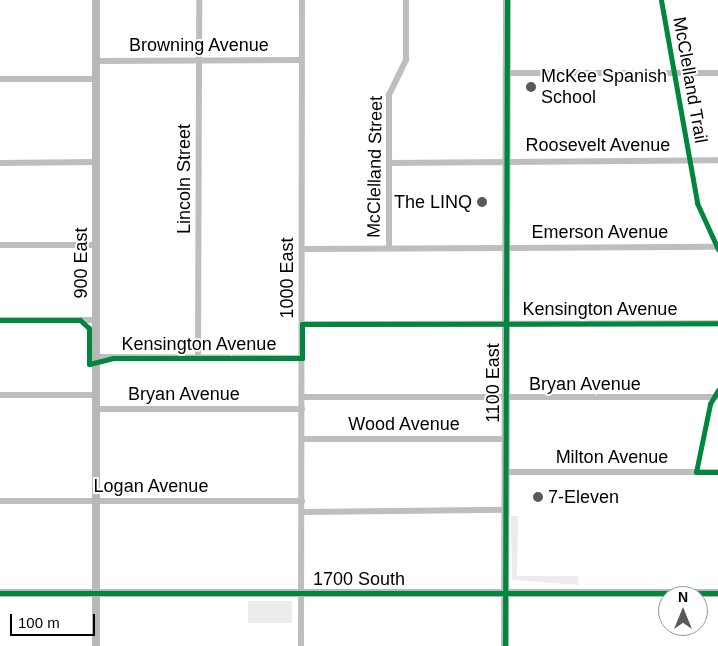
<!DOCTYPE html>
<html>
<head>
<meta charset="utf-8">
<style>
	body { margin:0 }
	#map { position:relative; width:718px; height:646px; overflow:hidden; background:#fff; font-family:Arial,sans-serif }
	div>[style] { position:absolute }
	.green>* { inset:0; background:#ececec; transform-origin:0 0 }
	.street>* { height:5.5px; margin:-2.75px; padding:0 2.75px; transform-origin:2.75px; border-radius:2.75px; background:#bebebe }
	.secondary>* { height:8px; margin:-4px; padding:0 4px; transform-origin:4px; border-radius:4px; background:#b8b8b8 }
	.cycleway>* { height:5px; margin:-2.5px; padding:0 2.5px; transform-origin:2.5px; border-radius:2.5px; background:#00873e }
	.dots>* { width:14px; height:14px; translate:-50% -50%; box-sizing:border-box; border:2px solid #fff; border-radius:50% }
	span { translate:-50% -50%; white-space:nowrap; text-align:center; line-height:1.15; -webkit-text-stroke:4px #fff; paint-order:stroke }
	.street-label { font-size:18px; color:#000 }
	.poi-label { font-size:18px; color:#000 }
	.left { translate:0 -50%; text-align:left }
	.right { translate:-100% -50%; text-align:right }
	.north { position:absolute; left:658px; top:586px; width:50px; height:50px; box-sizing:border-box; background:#fff; border:1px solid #999; border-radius:50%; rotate:0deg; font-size:14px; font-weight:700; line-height:20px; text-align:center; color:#000 }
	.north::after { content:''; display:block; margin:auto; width:18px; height:22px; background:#595959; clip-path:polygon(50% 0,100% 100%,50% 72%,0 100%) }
	.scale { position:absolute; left:10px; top:614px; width:85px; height:22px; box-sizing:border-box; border:2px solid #000; border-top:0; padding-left:6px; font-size:15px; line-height:18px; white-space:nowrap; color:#000; -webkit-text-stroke:4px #fff; paint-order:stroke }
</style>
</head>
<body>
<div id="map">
	<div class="green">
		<div style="clip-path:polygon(511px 516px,518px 516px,517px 576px,578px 576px,579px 585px,512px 580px)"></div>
		<div style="left:248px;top:601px;width:44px;height:22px"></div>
	</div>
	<div class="street">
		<div style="left:96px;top:61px;width:206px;rotate:-0.3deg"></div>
		<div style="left:507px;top:73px;width:211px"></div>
		<div style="left:0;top:79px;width:96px"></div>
		<div style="left:0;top:163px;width:96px;rotate:-0.6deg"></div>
		<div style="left:389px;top:163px;width:329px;rotate:-0.5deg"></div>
		<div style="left:0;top:245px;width:96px"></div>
		<div style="left:302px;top:249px;width:416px;rotate:-0.3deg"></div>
		<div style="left:389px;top:249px;width:154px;rotate:-90deg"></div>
		<div style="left:389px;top:95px;width:39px;rotate:-64deg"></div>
		<div style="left:406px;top:60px;width:60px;rotate:-90deg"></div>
		<div style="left:0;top:320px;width:96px"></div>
		<div style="left:302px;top:324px;width:416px;rotate:-0.1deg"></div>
		<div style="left:96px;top:357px;width:206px;rotate:0.3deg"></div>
		<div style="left:198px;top:358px;width:358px;rotate:-89.8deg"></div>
		<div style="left:0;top:395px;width:96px"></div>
		<div style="left:302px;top:397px;width:416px"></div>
		<div style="left:96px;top:409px;width:206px"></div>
		<div style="left:302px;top:439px;width:204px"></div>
		<div style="left:506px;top:472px;width:212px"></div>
		<div style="left:0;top:501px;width:302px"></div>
		<div style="left:302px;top:512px;width:204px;rotate:-0.6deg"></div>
		<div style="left:301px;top:646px;width:646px;rotate:-89.91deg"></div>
	</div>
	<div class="secondary">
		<div style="left:96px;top:0;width:646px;rotate:90deg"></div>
		<div style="left:0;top:593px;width:718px"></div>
		<div style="left:505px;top:646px;width:646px;rotate:-89.82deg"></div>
	</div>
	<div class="cycleway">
		<div style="left:661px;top:0;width:206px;rotate:79.9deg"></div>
		<div style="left:697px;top:203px;width:51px;rotate:65.5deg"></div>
		<div style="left:0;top:320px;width:80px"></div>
		<div style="left:80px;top:320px;width:12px;rotate:42deg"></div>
		<div style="left:89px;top:328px;width:36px;rotate:90deg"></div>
		<div style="left:89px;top:364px;width:25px;rotate:-14deg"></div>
		<div style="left:113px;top:358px;width:189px"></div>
		<div style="left:302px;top:358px;width:34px;rotate:-90deg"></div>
		<div style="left:302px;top:324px;width:416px;rotate:-0.1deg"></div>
		<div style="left:718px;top:390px;width:16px;rotate:120deg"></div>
		<div style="left:710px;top:404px;width:69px;rotate:101.6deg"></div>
		<div style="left:696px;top:472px;width:22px"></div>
		<div style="left:0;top:593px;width:718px"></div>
		<div style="left:505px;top:646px;width:646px;rotate:-89.82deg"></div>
	</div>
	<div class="dots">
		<div style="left:531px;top:87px;background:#595959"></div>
		<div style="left:482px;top:202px;background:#595959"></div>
		<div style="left:538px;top:497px;background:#595959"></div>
	</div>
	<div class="street-label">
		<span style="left:199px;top:45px">Browning Avenue</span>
		<span style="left:690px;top:80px;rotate:80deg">McClelland Trail</span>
		<span style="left:598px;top:145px">Roosevelt Avenue</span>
		<span style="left:375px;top:167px;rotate:-89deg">McClelland Street</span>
		<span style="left:184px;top:179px;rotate:-90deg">Lincoln Street</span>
		<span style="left:600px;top:232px">Emerson Avenue</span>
		<span style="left:81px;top:263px;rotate:-90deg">900 East</span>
		<span style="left:287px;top:278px;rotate:-90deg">1000 East</span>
		<span style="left:600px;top:309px">Kensington Avenue</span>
		<span style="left:199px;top:344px">Kensington Avenue</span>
		<span style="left:493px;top:383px;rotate:-90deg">1100 East</span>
		<span style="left:585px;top:384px">Bryan Avenue</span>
		<span style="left:184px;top:394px">Bryan Avenue</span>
		<span style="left:404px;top:424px">Wood Avenue</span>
		<span style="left:612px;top:457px">Milton Avenue</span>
		<span style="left:151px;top:486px">Logan Avenue</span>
		<span style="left:359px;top:579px">1700 South</span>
	</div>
	<div class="poi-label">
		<span class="left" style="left:541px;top:87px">McKee Spanish<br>School</span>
		<span class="right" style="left:472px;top:202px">The LINQ</span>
		<span class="left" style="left:548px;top:497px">7-Eleven</span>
	</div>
	<div class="north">N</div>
	<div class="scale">100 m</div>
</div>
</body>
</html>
